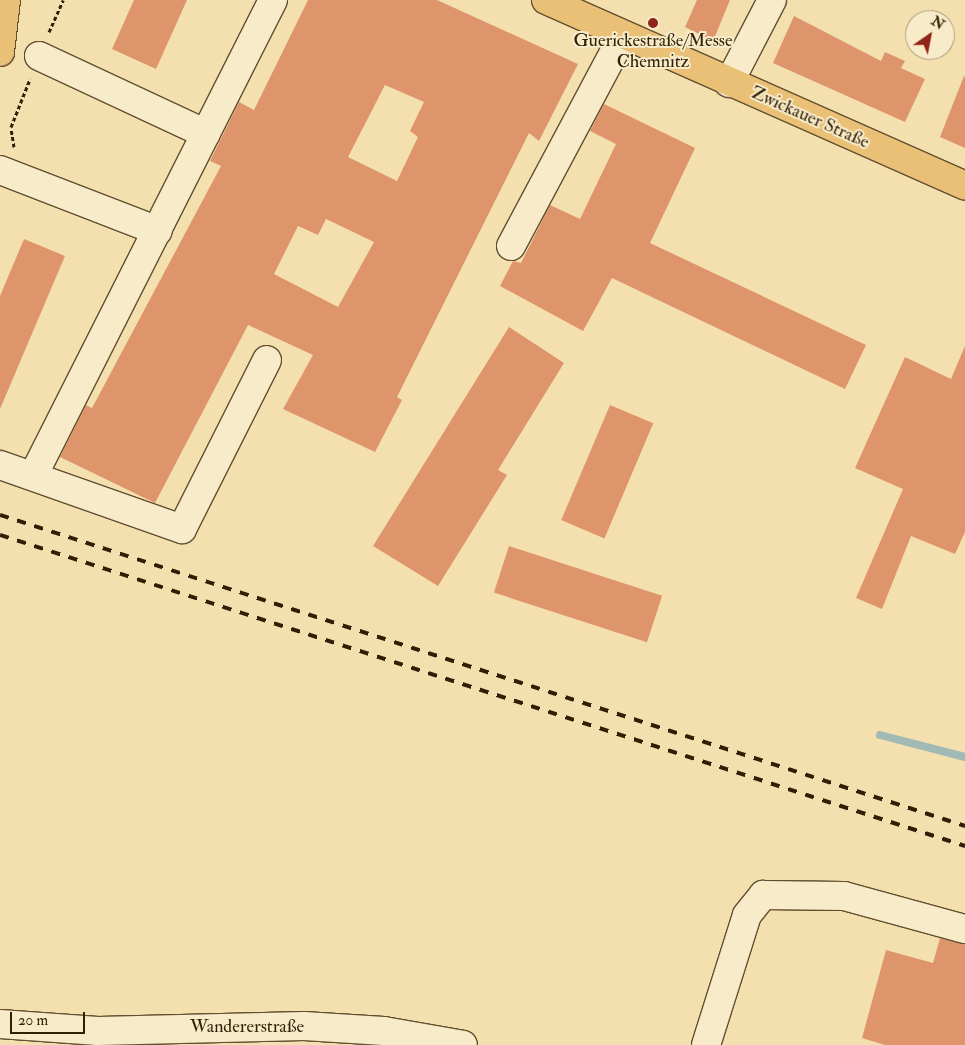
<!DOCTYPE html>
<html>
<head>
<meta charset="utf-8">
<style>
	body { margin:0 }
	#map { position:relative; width:965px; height:1045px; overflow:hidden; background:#f4e0ae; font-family:"IM FELL Double Pica",serif }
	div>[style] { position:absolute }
	.stream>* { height:8px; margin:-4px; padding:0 4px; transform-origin:4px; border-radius:4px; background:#a1bab6 }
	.building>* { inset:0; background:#de956b; transform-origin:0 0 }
	.path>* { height:3px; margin-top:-1.5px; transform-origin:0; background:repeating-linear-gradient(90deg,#301f05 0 4px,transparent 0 6.5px) }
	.roads { filter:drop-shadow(1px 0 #614f2f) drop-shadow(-1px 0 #614f2f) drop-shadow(0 1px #614f2f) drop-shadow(0 -1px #614f2f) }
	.minor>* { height:28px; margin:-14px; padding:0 14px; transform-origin:14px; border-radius:14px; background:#f8ebca }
	.major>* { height:28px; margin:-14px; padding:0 14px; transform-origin:14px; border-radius:14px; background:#eac077 }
	.rail>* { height:4px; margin-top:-2px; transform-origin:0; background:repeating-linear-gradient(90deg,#301f05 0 9px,transparent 0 18px) }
	.dots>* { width:14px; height:14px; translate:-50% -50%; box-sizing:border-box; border:2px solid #f8ebca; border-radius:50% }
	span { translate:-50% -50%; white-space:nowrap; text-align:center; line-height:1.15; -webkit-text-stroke:4px #f8ebca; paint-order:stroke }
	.poi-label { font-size:18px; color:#301f05 }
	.street-label { font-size:18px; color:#301f05 }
	.north { position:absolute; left:905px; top:10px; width:50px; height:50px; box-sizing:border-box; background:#f8ebca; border:1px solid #a8997b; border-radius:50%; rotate:33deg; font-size:14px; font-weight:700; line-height:20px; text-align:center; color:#301f05 }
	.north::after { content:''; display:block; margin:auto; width:18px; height:22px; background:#8f2418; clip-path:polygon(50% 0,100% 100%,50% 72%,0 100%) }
	.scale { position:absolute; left:10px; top:1012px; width:75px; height:22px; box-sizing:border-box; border:2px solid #301f05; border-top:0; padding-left:6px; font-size:15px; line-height:18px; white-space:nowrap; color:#301f05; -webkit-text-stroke:4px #f8ebca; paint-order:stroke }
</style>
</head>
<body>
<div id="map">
	<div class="stream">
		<div style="left:880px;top:735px;width:88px;rotate:14.5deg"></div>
	</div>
	<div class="building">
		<div style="clip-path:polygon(134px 0,187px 0,156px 69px,112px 49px)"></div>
		<div style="clip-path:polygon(evenodd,308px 0,437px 0,578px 64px,539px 141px,529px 133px,397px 397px,402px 400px,375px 452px,283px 409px,313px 355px,248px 325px,155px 503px,60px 457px,86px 405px,92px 408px,221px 166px,210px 161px,239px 102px,254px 110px,308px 0,385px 85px,424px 102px,410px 131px,418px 137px,397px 181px,348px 157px,385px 85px,308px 0,326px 219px,374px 242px,338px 307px,274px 274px,298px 226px,318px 235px,326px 219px)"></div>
		<div style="clip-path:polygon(697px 0,730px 0,713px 41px,685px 27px)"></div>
		<div style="clip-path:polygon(794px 16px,881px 61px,885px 52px,905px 61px,901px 68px,925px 79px,905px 122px,773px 63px)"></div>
		<div style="clip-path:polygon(964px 76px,965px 77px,965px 148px,940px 137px)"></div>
		<div style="clip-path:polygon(604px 104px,695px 148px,650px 243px,866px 345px,845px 389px,612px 278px,583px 331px,500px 286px,513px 261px,521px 263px,550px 205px,580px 219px,616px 144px,590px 131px)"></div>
		<div style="clip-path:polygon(24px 239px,65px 256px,0 409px,0 296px)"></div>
		<div style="clip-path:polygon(509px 327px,564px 363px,498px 470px,507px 475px,438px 586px,373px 546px)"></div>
		<div style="clip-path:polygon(965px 346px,965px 532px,955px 554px,911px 536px,882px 609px,856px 598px,903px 489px,855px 468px,905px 357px,951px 379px)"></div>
		<div style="left:610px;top:405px;width:47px;height:125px;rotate:23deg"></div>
		<div style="left:509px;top:546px;width:161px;height:49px;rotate:18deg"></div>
		<div style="clip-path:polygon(940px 938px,965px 944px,965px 1045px,885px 1045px,862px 1038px,886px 950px,933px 963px)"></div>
	</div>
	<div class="path">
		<div style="left:49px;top:32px;width:35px;rotate:-66deg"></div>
		<div style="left:14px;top:147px;width:20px;rotate:-99deg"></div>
		<div style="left:11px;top:127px;width:52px;rotate:-68.4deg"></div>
	</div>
	<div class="roads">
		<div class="minor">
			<div style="left:39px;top:56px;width:184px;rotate:25deg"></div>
			<div style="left:729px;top:83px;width:93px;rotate:-62.6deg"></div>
			<div style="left:0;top:170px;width:169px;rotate:21.1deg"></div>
			<div style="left:511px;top:246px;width:239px;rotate:-62deg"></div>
			<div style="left:0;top:465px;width:193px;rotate:19.4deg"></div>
			<div style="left:182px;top:529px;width:189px;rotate:-63.3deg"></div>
			<div style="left:33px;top:476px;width:533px;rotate:-63.24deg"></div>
			<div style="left:0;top:1024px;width:98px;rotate:4.1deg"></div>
			<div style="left:98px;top:1031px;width:206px;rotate:-1.4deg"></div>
			<div style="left:304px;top:1026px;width:80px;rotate:3.6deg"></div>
			<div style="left:384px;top:1031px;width:80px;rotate:10deg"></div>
			<div style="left:706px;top:1045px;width:136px;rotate:-72.5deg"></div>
			<div style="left:747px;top:915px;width:26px;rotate:-51deg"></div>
			<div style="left:763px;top:895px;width:81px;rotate:0.7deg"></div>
			<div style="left:844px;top:896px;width:125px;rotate:15.3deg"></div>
		</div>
		<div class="major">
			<div style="left:546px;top:0;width:458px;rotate:23.9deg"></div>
			<div style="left:0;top:52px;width:52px;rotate:-83.4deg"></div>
		</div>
	</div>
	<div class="rail">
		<div style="left:0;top:515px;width:1014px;rotate:17.86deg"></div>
		<div style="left:0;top:535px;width:1014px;rotate:17.86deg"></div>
	</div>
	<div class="dots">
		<div style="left:653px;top:23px;background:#8f2418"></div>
	</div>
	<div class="poi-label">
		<span style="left:653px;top:52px">Guerickestraße/Messe<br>Chemnitz</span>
	</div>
	<div class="street-label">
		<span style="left:810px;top:118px;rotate:24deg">Zwickauer Straße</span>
		<span style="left:247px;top:1027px">Wandererstraße</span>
	</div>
	<div class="north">N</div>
	<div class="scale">20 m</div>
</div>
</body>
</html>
